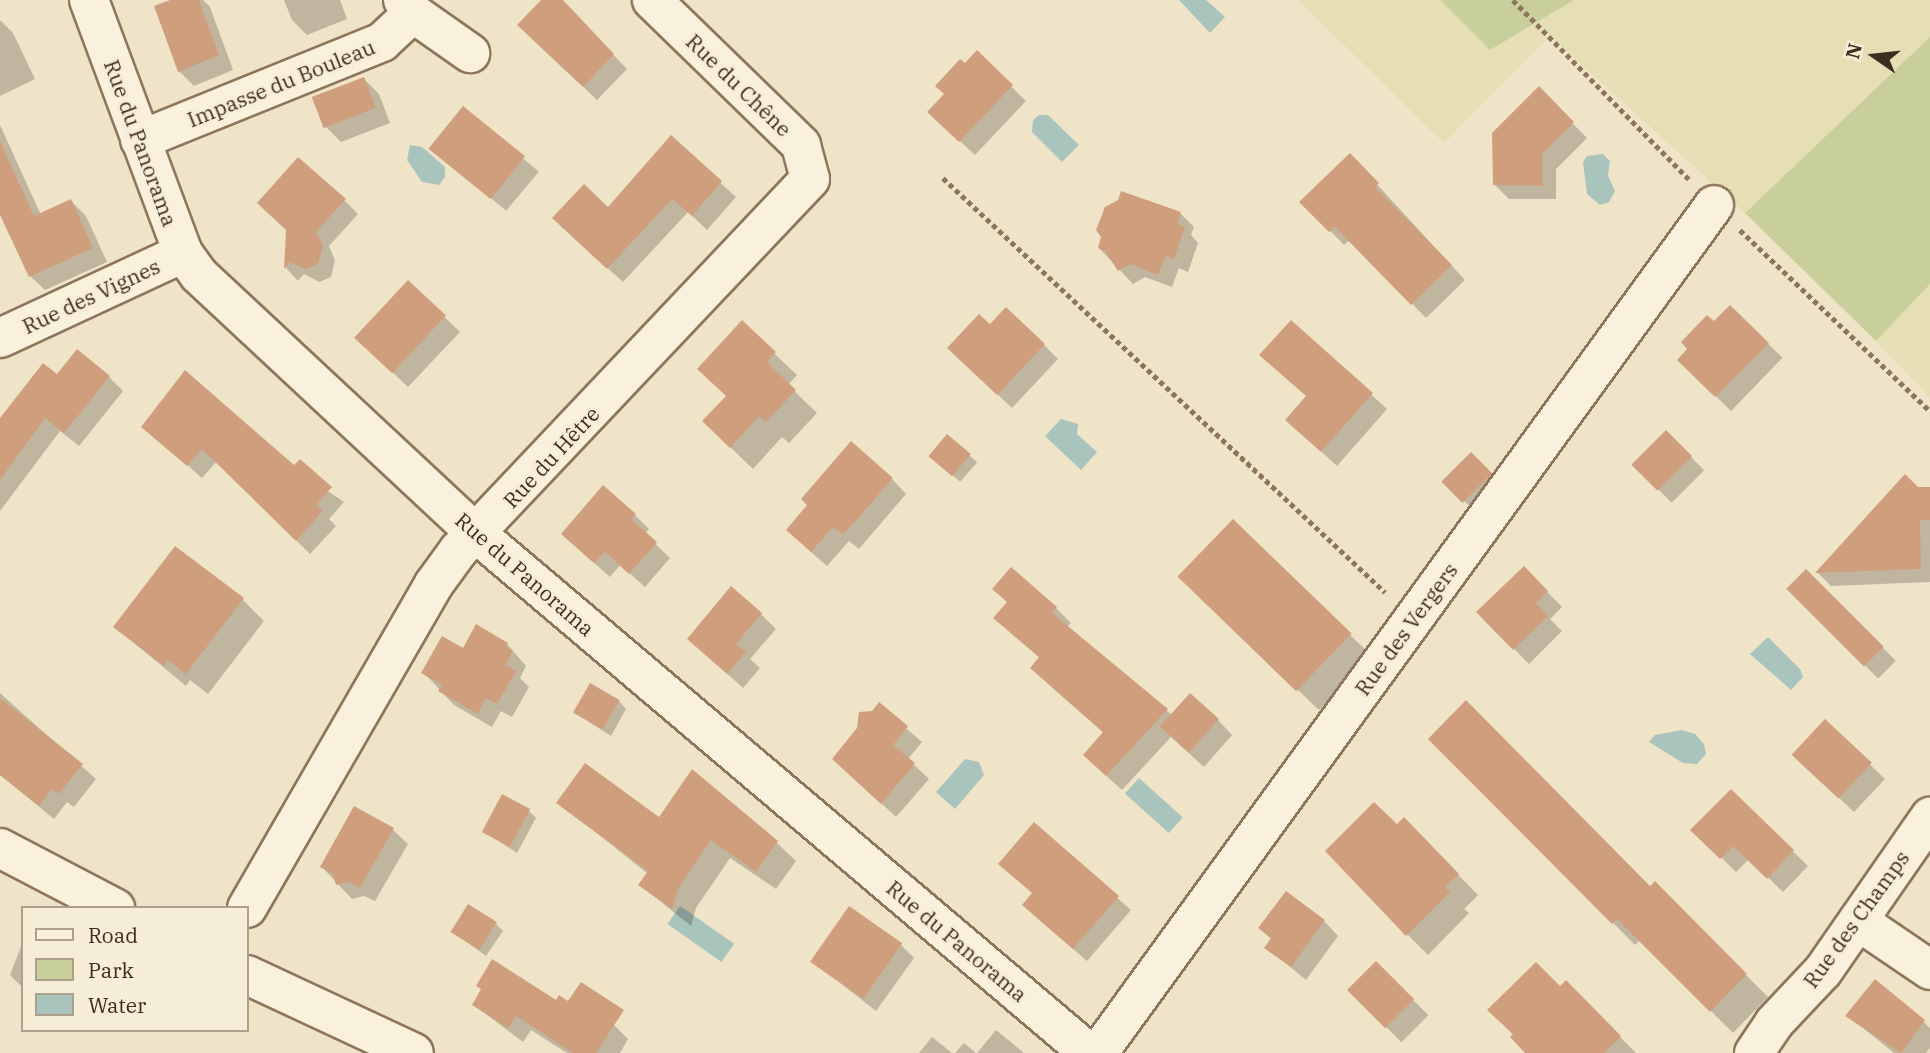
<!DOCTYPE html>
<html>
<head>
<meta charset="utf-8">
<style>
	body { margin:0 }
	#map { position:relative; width:1930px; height:1053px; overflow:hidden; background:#f0e4c8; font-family:"IBM Plex Serif",serif }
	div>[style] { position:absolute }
	.farmland>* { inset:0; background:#e6deb5 }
	.green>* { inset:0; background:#c9cf9b }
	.water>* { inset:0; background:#a9c4bc; transform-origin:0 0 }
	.shadow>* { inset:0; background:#0003; transform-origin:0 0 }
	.building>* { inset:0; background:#cf9f7d; transform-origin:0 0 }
	.path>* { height:4.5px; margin-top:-2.25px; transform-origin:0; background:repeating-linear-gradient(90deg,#8d765c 0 5px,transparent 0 8.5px) }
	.roads { filter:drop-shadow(2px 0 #8d765c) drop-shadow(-2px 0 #8d765c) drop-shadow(0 2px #8d765c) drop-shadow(0 -2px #8d765c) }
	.minor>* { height:38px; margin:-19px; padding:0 19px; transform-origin:19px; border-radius:19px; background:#faf1dc }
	span { translate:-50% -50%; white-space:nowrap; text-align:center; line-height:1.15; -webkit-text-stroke:6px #f7eed8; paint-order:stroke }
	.street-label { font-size:21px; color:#3d2e20 }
	.legend { position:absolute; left:21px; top:906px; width:228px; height:126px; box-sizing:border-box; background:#f7eed8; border:2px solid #ada18e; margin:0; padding:9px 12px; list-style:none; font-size:21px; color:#3d2e20 }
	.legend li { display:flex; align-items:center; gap:14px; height:35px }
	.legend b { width:35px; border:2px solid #ada18e }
	.north { position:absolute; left:1839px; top:21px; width:70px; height:70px; -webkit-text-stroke:5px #f7eed8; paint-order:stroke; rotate:284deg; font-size:19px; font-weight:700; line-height:28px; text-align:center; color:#3d2e20 }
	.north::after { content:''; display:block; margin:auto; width:24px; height:32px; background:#3d2e20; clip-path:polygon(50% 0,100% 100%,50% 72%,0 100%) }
</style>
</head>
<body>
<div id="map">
	<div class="farmland">
		<div style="clip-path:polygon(1298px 0,1440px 0,1490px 50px,1574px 0,1930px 0,1930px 37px,1745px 213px,1550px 36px,1444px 143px)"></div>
		<div style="clip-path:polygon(1930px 284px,1930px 397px,1876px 341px)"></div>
	</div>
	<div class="green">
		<div style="clip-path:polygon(1440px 0,1574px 0,1490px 50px)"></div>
		<div style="clip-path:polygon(1930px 37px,1930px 284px,1876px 341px,1745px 213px)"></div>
	</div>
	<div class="water">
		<div style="clip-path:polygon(1179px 0,1206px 0,1225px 17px,1210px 33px)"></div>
		<div style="clip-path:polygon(1039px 115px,1048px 115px,1079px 145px,1062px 162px,1032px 132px,1033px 120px)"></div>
		<div style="clip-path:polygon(410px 145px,422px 147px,445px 167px,445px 177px,439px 185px,422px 182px,407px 160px)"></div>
		<div style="clip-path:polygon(1603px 154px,1610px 161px,1608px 176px,1615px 191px,1609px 202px,1600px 205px,1587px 194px,1583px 162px,1587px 156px)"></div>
		<div style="clip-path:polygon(1061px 419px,1078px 424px,1077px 434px,1097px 452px,1081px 470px,1045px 436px)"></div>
		<div style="clip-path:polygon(1768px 637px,1800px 669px,1803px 677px,1791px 690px,1750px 654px)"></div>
		<div style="clip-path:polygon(1682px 730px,1695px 734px,1704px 744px,1706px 754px,1697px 764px,1683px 763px,1649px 742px,1655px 735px)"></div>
		<div style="clip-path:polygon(965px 759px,979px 762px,984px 775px,955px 809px,936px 792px)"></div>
		<div style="left:1139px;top:778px;width:59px;height:21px;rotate:42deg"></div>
		<div style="left:680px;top:906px;width:66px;height:22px;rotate:35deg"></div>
	</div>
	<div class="shadow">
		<div style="clip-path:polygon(175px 0,203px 0,210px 7px,233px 70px,194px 86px,179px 71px)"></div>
		<div style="clip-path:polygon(284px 0,340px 0,347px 19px,307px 35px,292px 20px)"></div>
		<div style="clip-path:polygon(543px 0,560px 0,627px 69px,597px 100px,533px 39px)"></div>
		<div style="clip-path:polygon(0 20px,13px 33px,35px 79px,0 96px)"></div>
		<div style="clip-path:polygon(977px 53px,1026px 101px,975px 155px,944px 126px,946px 95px)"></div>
		<div style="clip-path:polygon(364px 79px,379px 94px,390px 123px,341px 142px,326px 127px)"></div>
		<div style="clip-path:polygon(1539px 89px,1587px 138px,1556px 169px,1556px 199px,1509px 199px,1494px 184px)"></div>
		<div style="left:463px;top:108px;width:99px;height:51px;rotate:40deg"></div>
		<div style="clip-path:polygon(0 125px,41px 215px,71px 201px,86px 216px,107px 262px,45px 290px,30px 276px,0 213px)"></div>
		<div style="clip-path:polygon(671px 138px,736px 197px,707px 230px,688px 212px,623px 282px,569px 233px,609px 209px)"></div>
		<div style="clip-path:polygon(1350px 155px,1465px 280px,1426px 318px,1350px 240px,1344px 245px,1302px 202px)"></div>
		<div style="clip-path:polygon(344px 200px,358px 214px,329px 246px,335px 260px,331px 277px,319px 282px,304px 274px,298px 281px,286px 268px,288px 230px)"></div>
		<div style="clip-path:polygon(1180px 213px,1194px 227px,1191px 235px,1198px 243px,1188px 272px,1179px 268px,1172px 287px,1145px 277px,1133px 284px,1099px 248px)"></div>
		<div style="clip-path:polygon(408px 282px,460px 332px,408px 387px,371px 352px)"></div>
		<div style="left:1730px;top:307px;width:73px;height:74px;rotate:44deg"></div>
		<div style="clip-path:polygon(1291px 322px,1387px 409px,1337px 466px,1302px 434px,1307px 397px)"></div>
		<div style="clip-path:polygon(742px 323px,797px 375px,788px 385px,817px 413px,789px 443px,782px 437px,753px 469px,726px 443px,727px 396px)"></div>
		<div style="clip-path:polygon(990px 327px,1044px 345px,1058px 359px,1012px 408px,963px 362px)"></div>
		<div style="clip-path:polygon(58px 377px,109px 377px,123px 391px,79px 446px,60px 431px,0 511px,0 421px)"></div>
		<div style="clip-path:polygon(144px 427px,294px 468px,344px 502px,329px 519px,336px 526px,310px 554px,217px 461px,202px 478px)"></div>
		<div style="left:1666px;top:432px;width:54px;height:46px;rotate:45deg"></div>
		<div style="left:947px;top:436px;width:40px;height:26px;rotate:41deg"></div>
		<div style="left:1471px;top:454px;width:38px;height:38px;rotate:45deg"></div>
		<div style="clip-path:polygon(892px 479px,906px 494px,859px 549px,849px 541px,827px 566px,803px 545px)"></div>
		<div style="clip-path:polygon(1930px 489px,1930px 582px,1831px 586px,1818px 573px)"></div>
		<div style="clip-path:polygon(635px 515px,649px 529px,645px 534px,670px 558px,645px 587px,620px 565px,610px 577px,577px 548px)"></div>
		<div style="clip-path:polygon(1233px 522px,1371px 655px,1319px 710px,1200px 597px)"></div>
		<div style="clip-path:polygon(1524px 568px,1562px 607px,1550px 619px,1562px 631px,1529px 664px,1478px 612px)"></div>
		<div style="left:1806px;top:571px;width:127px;height:25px;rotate:45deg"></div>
		<div style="clip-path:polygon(994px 589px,1056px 608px,1071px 623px,1067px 627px,1172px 715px,1218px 720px,1232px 735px,1204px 767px,1171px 737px,1122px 790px,1100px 770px,1104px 733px,1047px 683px,1041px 659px,1011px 633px,1008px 603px)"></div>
		<div style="clip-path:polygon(242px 599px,264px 621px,208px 694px,190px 680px,186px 686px,115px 627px)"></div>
		<div style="clip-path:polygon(761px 614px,776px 629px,750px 659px,760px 668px,743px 688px,689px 639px)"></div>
		<div style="clip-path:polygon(507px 644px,526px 666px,520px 678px,529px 687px,512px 717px,501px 711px,492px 727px,454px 705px,424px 673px,464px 650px)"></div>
		<div style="clip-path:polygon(0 693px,96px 779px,74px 807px,67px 802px,54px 819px,0 775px)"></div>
		<div style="clip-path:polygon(619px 701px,626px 709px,611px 736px,575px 713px)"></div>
		<div style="clip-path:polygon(879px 705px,922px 742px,908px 759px,929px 779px,896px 817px,849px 773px)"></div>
		<div style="clip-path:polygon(1825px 721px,1885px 779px,1854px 812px,1807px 768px)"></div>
		<div style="clip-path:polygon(1431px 739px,1650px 888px,1655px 884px,1768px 997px,1733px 1033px,1640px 940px,1635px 945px)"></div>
		<div style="clip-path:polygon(1731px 791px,1808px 866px,1783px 892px,1749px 859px,1736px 872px,1693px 830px)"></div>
		<div style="clip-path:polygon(558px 802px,777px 843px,796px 861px,776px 889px,730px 858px,696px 908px,691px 926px,640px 885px,648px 874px)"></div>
		<div style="clip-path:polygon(529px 811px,536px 818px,517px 853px,483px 831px)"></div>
		<div style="clip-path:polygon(1404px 820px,1478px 895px,1464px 909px,1469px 913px,1428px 955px,1407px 934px,1397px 827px)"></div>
		<div style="clip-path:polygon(1034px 825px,1131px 910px,1087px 961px,1037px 918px)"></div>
		<div style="clip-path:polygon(393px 830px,408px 844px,375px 901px,364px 896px,352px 899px,322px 867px)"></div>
		<div style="clip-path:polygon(1324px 921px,1338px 936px,1306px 980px,1267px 948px,1272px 940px,1260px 928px)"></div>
		<div style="clip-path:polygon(496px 924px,503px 931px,486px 956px,453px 932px)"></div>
		<div style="clip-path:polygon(23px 941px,23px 988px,10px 975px)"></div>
		<div style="clip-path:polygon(901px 945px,914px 958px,876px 1011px,812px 961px)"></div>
		<div style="left:1376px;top:963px;width:74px;height:38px;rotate:45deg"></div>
		<div style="clip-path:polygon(1566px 983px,1636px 1053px,1530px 1053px,1490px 1010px,1560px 989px)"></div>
		<div style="clip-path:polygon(556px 1003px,614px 1025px,628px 1039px,620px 1053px,567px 1053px,531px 1030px,523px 1042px,474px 1005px)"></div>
		<div style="clip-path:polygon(1848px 1016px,1924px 1022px,1930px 1028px,1930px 1048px,1926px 1053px,1894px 1053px)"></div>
		<div style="clip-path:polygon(996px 1030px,1024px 1053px,977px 1053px)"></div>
		<div style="clip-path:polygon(932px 1037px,952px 1053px,919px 1053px)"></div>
		<div style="clip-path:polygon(964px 1043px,976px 1053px,955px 1053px)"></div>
	</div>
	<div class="building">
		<div style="clip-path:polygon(170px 0,199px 0,219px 55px,178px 72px,154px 6px)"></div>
		<div style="clip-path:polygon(541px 0,563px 0,614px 54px,583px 87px,517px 25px)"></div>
		<div style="clip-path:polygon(977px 50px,1013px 85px,959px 142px,927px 112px,944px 94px,935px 86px,960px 59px,965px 63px)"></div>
		<div style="left:364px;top:77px;width:33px;height:56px;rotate:69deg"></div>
		<div style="clip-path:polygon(1539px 86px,1574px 122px,1542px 154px,1543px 186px,1493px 185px,1492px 133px)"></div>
		<div style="left:463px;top:106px;width:80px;height:55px;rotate:39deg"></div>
		<div style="clip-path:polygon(671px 135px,722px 181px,692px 216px,672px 199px,607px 269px,552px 218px,584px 184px,608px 207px)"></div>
		<div style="clip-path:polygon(0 141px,34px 216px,71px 199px,93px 248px,29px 277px,0 215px)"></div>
		<div style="clip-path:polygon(1350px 153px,1379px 183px,1375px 187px,1452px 265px,1411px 305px,1335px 227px,1329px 232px,1299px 202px)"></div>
		<div style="clip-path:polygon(298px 157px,346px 199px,316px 232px,323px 245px,318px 264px,305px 269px,290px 262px,284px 269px,286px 230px,257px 203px)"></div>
		<div style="clip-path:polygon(1121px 191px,1181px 212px,1177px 224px,1185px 227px,1174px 259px,1166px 256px,1158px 275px,1131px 264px,1118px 271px,1105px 251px,1098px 248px,1101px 237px,1096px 230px,1105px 207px,1118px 200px)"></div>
		<div style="left:408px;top:280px;width:52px;height:79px;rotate:43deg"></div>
		<div style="clip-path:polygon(1730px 305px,1769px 343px,1715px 397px,1677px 360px,1687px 349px,1681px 342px,1707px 315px,1714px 321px)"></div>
		<div style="clip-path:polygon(1006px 307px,1045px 344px,997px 395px,947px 348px,979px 314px,990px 324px)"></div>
		<div style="clip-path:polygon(742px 320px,776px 352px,767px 362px,796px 390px,766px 422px,759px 416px,730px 448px,702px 421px,726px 396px,697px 369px)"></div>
		<div style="clip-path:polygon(1291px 320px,1373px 393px,1321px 452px,1285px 420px,1306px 396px,1259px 355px)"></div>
		<div style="clip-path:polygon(77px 349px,110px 376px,64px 433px,45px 418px,0 480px,0 418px,43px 363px,57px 374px)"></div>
		<div style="clip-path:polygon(185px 370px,294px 465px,300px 459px,332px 487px,316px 505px,323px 511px,296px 541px,202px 449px,187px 466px,141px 427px)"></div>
		<div style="left:1666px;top:430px;width:37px;height:49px;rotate:45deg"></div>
		<div style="left:947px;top:434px;width:31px;height:29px;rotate:40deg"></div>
		<div style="clip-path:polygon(851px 441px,893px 478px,843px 535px,833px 527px,811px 552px,786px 530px,807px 505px,801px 499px)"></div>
		<div style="left:1471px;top:452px;width:30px;height:42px;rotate:45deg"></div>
		<div style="clip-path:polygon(1905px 474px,1918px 487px,1930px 487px,1930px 520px,1920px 520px,1921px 569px,1815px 573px)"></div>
		<div style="clip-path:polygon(603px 485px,636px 514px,631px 519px,657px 542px,629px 574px,605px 552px,594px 563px,561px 534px)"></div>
		<div style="left:1233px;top:519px;width:165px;height:80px;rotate:44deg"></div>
		<div style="clip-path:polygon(175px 546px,244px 598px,186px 674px,168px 660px,164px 666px,113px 627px)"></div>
		<div style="clip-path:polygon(1524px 566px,1548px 591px,1536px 603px,1548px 616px,1513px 650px,1476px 612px)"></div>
		<div style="clip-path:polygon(1011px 567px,1057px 607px,1052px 613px,1168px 709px,1106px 776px,1083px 755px,1103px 732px,1030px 668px,1039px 657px,993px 618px,1007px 602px,992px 589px)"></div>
		<div style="left:1806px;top:569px;width:110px;height:28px;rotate:45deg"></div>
		<div style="clip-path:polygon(731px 586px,762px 613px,736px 644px,746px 652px,727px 674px,687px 639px)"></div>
		<div style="clip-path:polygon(476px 624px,508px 643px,506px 647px,513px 650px,505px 665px,516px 671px,497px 704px,486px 698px,478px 714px,438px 691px,442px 685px,421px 673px,442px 636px,463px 648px)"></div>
		<div style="left:590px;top:683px;width:34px;height:34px;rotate:30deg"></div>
		<div style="left:1190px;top:693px;width:39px;height:45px;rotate:42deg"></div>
		<div style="clip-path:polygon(0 698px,83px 764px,59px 794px,52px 789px,39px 806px,0 775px)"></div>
		<div style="clip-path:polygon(1466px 700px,1650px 886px,1655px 881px,1747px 974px,1710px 1012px,1617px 919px,1612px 924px,1428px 739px)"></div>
		<div style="clip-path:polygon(879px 702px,908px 726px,893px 745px,915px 763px,881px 804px,832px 759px,857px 728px,859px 712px,872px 711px)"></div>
		<div style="left:1825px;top:719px;width:64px;height:49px;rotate:43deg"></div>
		<div style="clip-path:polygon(585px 763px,659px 817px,692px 769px,778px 841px,756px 872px,711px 840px,678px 889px,672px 909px,638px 885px,648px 871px,556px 803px)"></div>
		<div style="clip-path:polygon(1731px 789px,1794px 850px,1767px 879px,1733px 846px,1720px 859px,1690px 830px)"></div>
		<div style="left:502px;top:794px;width:32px;height:43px;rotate:28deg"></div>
		<div style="clip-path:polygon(1374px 802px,1397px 824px,1404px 817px,1459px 874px,1445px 887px,1450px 892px,1406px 936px,1325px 851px)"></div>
		<div style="clip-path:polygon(354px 806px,394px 828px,360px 888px,348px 882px,336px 885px,333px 874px,320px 867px)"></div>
		<div style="clip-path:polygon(1034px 822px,1119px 896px,1073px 949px,1022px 905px,1032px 893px,998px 864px)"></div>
		<div style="clip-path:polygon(1286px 891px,1325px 920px,1291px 967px,1264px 948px,1271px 938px,1258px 928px)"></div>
		<div style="left:468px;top:904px;width:34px;height:33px;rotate:32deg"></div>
		<div style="left:849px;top:906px;width:65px;height:68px;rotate:35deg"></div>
		<div style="clip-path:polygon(492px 959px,556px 1000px,559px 995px,568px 1001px,581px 982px,624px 1010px,596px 1053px,573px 1053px,516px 1016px,508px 1028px,472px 1005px,481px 989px,476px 986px)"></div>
		<div style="left:1376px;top:961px;width:54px;height:41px;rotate:45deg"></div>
		<div style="clip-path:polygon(1536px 962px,1560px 986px,1566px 980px,1621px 1036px,1604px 1053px,1525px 1053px,1510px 1037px,1513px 1034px,1487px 1010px)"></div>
		<div style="clip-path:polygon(1875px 979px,1925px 1020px,1901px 1053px,1845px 1016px)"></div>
	</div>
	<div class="path">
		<div style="left:1513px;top:0;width:251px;rotate:45.5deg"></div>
		<div style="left:943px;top:178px;width:606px;rotate:43.13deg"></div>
		<div style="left:1740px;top:230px;width:262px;rotate:43.6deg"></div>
	</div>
	<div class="roads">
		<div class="minor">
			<div style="left:89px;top:0;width:270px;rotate:69.6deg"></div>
			<div style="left:183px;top:253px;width:27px;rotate:54deg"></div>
			<div style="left:199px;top:275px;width:381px;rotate:43deg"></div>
			<div style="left:478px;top:535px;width:801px;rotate:40.29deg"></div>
			<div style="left:403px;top:0;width:16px;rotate:52deg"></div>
			<div style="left:413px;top:13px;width:70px;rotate:35.1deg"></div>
			<div style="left:140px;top:140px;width:261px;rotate:-22deg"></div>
			<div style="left:382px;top:42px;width:42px;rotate:-43.1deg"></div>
			<div style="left:0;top:338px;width:202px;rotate:-24.9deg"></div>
			<div style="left:0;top:848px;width:130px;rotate:27.6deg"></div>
			<div style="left:247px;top:908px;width:374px;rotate:-60deg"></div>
			<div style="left:434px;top:584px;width:41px;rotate:-54deg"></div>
			<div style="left:458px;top:551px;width:512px;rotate:-46.58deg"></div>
			<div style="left:810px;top:179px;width:35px;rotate:-105deg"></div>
			<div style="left:801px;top:145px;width:208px;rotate:-135.8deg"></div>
			<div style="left:1858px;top:921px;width:87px;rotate:34.2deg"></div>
			<div style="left:247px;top:975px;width:184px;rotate:25deg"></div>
			<div style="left:1098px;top:1053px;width:1048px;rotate:-54deg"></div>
			<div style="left:1754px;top:1053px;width:36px;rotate:-56deg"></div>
			<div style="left:1774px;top:1023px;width:71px;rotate:-46.7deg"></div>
			<div style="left:1823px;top:971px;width:188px;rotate:-55.2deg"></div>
		</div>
	</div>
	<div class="street-label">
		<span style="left:281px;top:83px;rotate:-22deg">Impasse du Bouleau</span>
		<span style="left:739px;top:85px;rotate:44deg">Rue du Chêne</span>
		<span style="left:141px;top:143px;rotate:70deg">Rue du Panorama</span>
		<span style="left:91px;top:296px;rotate:-25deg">Rue des Vignes</span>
		<span style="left:551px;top:457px;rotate:-47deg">Rue du Hêtre</span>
		<span style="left:525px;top:574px;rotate:41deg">Rue du Panorama</span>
		<span style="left:1406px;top:629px;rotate:-54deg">Rue des Vergers</span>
		<span style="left:1856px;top:919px;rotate:-54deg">Rue des Champs</span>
		<span style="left:957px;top:941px;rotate:40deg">Rue du Panorama</span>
	</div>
	<ul class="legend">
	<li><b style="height:9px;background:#faf1dc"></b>Road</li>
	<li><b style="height:19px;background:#c9cf9b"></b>Park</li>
	<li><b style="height:19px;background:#a9c4bc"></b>Water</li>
	</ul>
	<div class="north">N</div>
</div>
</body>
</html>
